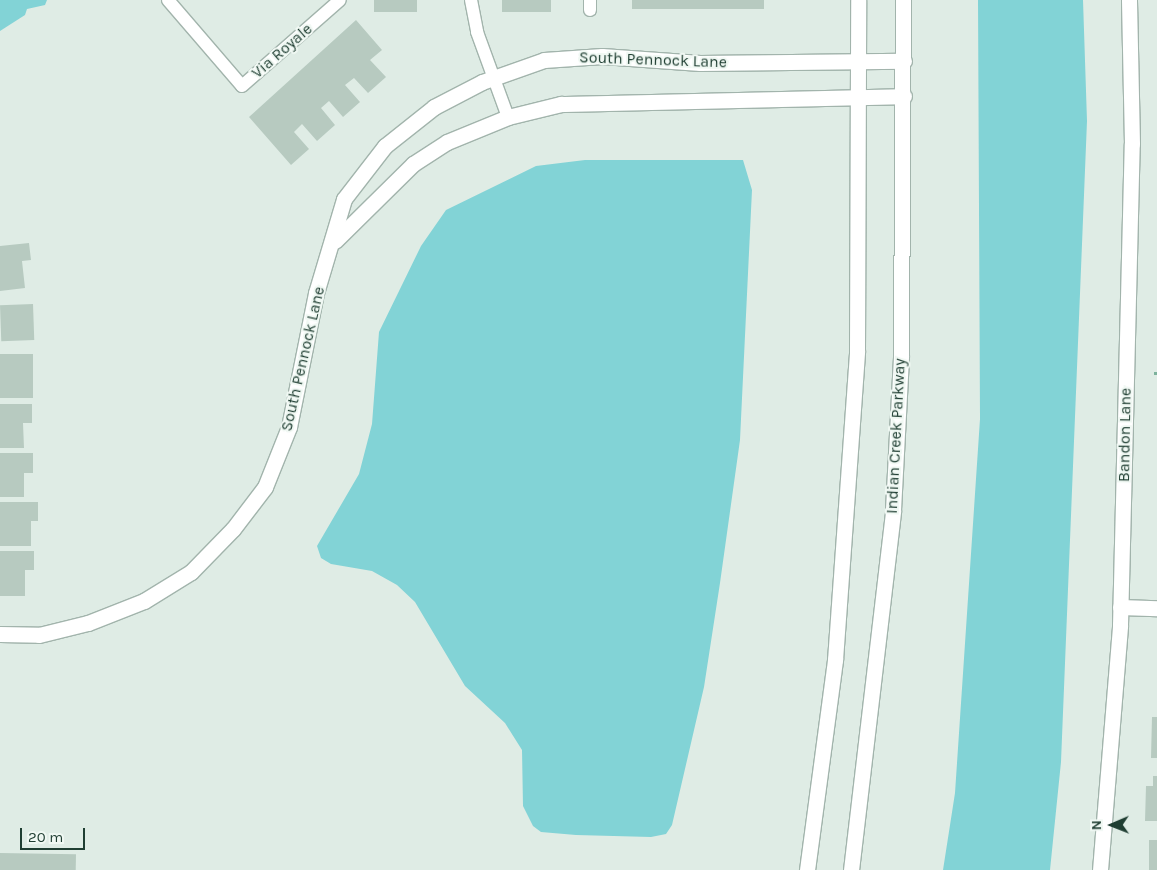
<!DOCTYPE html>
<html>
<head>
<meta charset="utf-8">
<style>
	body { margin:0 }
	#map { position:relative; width:1157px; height:870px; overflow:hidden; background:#dfece5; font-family:Karla,sans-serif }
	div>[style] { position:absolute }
	.water>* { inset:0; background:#82d3d6 }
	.building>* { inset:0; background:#b7cac0; transform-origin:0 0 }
	.path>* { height:3px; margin-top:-1.5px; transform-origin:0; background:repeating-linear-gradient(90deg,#7db29c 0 2.5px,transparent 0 6.5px) }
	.roads { filter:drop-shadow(1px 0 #a2b4ac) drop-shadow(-1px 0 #a2b4ac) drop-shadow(0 1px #a2b4ac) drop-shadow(0 -1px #a2b4ac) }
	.service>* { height:12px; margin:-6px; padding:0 6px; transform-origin:6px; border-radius:6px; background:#fff }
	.minor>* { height:15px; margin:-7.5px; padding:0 7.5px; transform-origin:7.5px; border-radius:7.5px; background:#fff }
	.tertiary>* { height:15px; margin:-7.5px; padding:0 7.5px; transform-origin:7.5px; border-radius:7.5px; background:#fff }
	span { translate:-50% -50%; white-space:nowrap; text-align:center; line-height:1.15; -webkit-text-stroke:4px #f0f8f3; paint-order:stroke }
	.street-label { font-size:16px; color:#1f3e32 }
	.north { position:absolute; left:1087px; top:800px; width:50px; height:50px; -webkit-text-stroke:4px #f0f8f3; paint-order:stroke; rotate:269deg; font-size:14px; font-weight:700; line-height:20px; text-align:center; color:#1f3e32 }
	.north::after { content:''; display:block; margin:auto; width:18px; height:22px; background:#1f3e32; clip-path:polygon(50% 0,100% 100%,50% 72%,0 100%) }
	.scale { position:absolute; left:20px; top:828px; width:65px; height:22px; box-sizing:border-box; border:2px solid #1f3e32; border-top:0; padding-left:6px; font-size:15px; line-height:18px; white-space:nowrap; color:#1f3e32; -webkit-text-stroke:4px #f0f8f3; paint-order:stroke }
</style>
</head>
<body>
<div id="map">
	<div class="water">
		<div style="clip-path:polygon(0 0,47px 0,45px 5px,27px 9px,25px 15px,0 31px)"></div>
		<div style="clip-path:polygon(978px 0,1083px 0,1087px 121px,1061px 762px,1050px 870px,943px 870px,955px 793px,980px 419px)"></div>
		<div style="clip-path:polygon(585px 160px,743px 160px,752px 190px,740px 440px,720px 583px,704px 687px,672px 825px,666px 834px,651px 837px,576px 835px,541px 832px,533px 826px,523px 806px,522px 750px,505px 723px,465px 686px,415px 602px,397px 585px,372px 571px,331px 564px,321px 558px,317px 546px,359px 474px,372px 424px,379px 332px,421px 246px,446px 210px,536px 166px)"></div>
	</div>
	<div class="building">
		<div style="left:374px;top:0;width:43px;height:12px"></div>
		<div style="left:502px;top:0;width:49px;height:12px"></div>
		<div style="left:632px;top:0;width:132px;height:9px"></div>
		<div style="clip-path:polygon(356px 20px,382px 50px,370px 60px,386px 77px,368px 93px,354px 78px,345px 85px,360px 102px,343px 117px,329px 101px,321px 108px,335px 125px,317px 141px,302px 124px,294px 132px,309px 149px,291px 165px,249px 117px)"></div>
		<div style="clip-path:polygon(29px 243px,31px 260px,22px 261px,25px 288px,0 291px,0 246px)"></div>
		<div style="left:33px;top:304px;width:36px;height:33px;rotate:88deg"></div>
		<div style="left:33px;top:354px;width:44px;height:33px;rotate:90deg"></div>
		<div style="clip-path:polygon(0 404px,32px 404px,32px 423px,23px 423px,24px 448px,0 448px)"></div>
		<div style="clip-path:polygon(0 453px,33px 453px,33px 473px,24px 473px,24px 497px,0 497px)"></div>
		<div style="clip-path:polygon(0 502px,38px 502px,38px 521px,31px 521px,31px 546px,0 546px)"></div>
		<div style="clip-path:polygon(0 551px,34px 551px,34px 570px,25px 570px,25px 596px,0 596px)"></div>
		<div style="clip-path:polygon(1152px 717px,1157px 717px,1157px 758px,1151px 758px)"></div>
		<div style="clip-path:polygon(1153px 776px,1157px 776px,1157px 821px,1145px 821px,1146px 786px,1153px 786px)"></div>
		<div style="left:1149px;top:840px;width:8px;height:30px"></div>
		<div style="left:0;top:853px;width:76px;height:17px;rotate:1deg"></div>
	</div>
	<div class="path">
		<div style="left:1154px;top:373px;width:3px"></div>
	</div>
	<div class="roads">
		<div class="service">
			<div style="left:168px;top:0;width:113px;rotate:49.3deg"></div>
			<div style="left:242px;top:86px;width:130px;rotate:-41.3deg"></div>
			<div style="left:471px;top:0;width:33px;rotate:79deg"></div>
			<div style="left:477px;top:32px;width:90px;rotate:70deg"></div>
			<div style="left:590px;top:10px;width:10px;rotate:-90deg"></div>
		</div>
		<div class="minor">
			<div style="left:335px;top:241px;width:110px;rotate:-44.6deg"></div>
			<div style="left:413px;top:164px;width:40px;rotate:-32.9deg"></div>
			<div style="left:447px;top:142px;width:66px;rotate:-22.3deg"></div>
			<div style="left:508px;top:117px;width:55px;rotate:-13.8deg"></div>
			<div style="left:561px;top:104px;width:343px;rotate:-1.3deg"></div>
			<div style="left:1120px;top:607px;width:37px;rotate:2deg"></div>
			<div style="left:0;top:634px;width:39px;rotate:1deg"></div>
			<div style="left:39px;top:635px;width:50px;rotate:-13.8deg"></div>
			<div style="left:88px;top:623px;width:60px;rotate:-21.4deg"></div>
			<div style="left:144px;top:601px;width:55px;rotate:-31.7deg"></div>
			<div style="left:191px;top:572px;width:60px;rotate:-45.7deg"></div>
			<div style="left:233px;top:529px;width:53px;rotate:-52.7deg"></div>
			<div style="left:265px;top:487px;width:65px;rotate:-68.2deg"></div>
			<div style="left:289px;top:427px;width:137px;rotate:-78.6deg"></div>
			<div style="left:316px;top:293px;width:98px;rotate:-73.4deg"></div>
			<div style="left:344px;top:199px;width:67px;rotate:-52.3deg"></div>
			<div style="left:385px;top:146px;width:63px;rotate:-38.5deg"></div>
			<div style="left:434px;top:107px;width:54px;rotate:-27.5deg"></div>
			<div style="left:482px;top:82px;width:66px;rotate:-19.5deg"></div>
			<div style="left:544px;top:60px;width:58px;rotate:-3.9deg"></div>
			<div style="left:602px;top:56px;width:98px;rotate:4.1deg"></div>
			<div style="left:700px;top:63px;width:204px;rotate:-0.6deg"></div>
			<div style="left:1100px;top:870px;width:246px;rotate:-85.3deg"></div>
			<div style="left:1120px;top:625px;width:481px;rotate:-88.6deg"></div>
			<div style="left:1132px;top:144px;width:144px;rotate:-91.2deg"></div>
		</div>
		<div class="tertiary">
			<div style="left:807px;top:870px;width:212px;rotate:-82.4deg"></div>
			<div style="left:835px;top:660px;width:310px;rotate:-85.9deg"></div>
			<div style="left:857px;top:351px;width:351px;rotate:-89.8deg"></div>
			<div style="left:851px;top:870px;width:362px;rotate:-83.3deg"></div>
			<div style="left:893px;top:510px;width:155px;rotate:-87deg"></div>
			<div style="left:901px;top:355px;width:355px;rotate:-89.7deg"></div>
		</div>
	</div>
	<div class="street-label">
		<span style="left:282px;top:51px;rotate:-41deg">Via Royale</span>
		<span style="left:653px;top:60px;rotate:2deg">South Pennock Lane</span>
		<span style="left:303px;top:359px;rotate:-77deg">South Pennock Lane</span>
		<span style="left:1125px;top:435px;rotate:-89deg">Bandon Lane</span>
		<span style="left:896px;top:436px;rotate:-87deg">Indian Creek Parkway</span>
	</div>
	<div class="north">N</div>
	<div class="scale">20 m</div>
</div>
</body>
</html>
